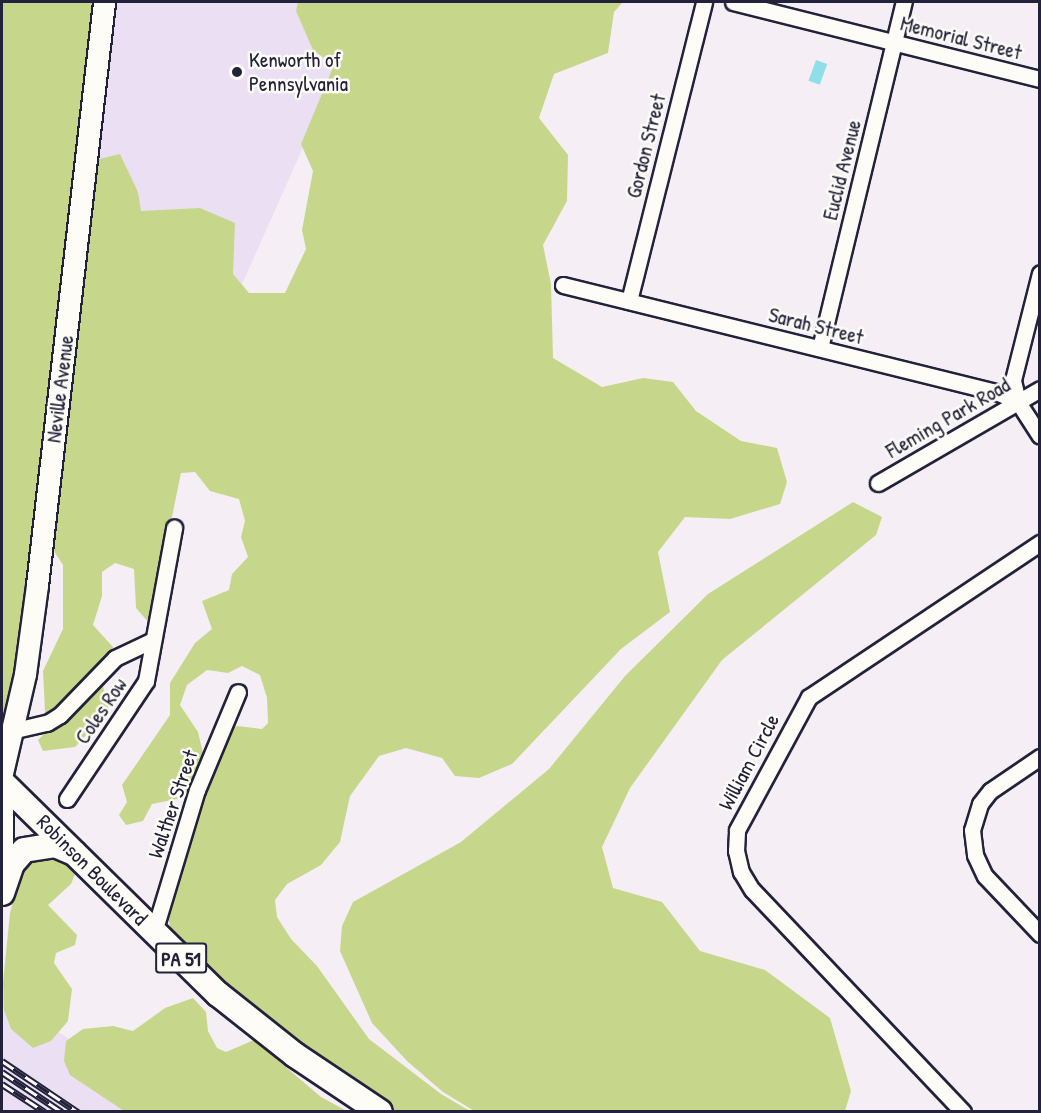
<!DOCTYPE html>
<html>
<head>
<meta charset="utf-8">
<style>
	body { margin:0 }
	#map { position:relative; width:1041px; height:1113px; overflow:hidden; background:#f5eff5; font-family:"Patrick Hand",sans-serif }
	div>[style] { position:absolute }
	.built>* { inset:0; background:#ebe0f3 }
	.green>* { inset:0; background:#c6d78b }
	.water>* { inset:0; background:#8fdfeb; transform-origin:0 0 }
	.roads { filter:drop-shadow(2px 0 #22223b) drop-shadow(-2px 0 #22223b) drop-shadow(0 2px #22223b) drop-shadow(0 -2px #22223b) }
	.street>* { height:15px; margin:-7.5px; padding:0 7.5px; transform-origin:7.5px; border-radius:7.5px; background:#fdfcf7 }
	.secondary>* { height:21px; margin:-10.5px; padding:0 10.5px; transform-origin:10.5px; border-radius:10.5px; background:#fdfcf7 }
	.primary>* { height:24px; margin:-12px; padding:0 12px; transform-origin:12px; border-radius:12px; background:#fdfcf7 }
	.rail>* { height:7px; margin-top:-3.5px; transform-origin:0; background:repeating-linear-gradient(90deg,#fdfcf7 0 14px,#22223b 0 28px); box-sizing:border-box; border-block:2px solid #22223b }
	.dots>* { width:16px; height:16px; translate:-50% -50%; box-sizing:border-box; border:3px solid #fdfcf7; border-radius:50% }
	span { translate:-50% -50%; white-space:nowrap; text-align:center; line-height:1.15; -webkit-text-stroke:5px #fdfcf7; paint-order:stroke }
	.shield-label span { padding:2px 4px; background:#fdfcf7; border:2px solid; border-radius:4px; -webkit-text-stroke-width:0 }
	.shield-label { font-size:20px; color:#22223b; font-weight:700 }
	.street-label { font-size:21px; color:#22223b }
	.poi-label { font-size:21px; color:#22223b }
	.left { translate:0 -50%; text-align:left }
	.frame { position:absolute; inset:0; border:3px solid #22223b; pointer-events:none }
</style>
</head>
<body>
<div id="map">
	<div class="built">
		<div style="clip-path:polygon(104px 2px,368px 2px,131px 533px,44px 523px)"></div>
		<div style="clip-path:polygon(2px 995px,179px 1111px,2px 1111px)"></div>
	</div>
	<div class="green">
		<div style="clip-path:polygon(2px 2px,102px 2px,20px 674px,7px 719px,2px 721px)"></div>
		<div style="clip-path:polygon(298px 2px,623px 2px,614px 12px,608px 53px,554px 74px,539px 118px,568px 155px,567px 201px,543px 245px,551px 284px,553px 358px,602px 387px,643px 378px,673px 382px,696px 411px,741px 441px,777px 448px,787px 482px,780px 504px,730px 519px,685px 517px,658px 552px,670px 612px,621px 649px,512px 764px,479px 778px,455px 776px,442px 758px,406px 748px,379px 756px,350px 796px,340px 842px,321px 865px,287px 884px,275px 900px,277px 917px,291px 939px,317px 966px,369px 1039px,441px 1094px,470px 1111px,383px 1111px,175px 948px,167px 913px,178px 887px,176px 867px,221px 736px,237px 726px,262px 729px,268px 723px,267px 698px,260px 675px,242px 666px,228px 673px,207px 670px,187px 685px,180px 705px,198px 732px,203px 753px,187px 797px,152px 804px,143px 821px,126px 825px,119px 815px,127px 802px,122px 785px,170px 715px,170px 683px,195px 643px,212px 629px,202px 601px,229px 590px,232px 574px,248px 557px,241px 537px,245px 521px,239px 499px,210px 491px,195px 472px,181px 473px,150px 624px,136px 608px,134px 569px,115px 563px,102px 572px,102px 596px,93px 625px,113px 647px,101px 678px,109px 710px,75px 747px,43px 751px,38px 740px,46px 732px,43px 671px,63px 629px,63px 565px,46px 539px,91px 161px,120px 154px,138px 192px,141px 211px,200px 208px,235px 223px,233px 274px,249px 293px,285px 293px,306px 249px,302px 230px,313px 171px,301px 144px,334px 65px,313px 50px,296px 11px)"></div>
		<div style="clip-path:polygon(853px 502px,882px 517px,876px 535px,722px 660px,630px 788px,602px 847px,613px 888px,662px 902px,700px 951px,765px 970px,830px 1018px,851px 1091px,845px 1111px,476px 1112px,443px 1092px,407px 1061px,372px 1023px,340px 951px,342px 926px,353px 902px,461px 842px,549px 769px,625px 676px,708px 594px)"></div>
		<div style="clip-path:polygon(42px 856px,61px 858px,75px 874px,71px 884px,48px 905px,77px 935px,75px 945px,56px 953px,54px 963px,72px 989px,68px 1021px,51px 1041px,33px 1048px,11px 1029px,4px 1010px,3px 982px,10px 913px,20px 875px,25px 866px)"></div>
		<div style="clip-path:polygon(193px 998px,206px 1012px,208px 1031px,217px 1048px,226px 1052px,254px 1040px,321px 1097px,347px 1111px,124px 1111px,70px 1075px,64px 1061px,66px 1041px,83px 1029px,113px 1026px,133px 1031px,165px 1008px)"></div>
	</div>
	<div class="water">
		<div style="left:816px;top:60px;width:12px;height:22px;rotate:20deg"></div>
	</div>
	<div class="roads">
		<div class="street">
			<div style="left:733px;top:2px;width:317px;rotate:14.1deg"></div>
			<div style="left:563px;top:285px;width:446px;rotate:13.9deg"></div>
			<div style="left:996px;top:392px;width:24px;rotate:24deg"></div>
			<div style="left:1018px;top:402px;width:40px;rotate:57.1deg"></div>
			<div style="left:629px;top:301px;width:308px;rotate:-75.9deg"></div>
			<div style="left:820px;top:348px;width:356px;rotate:-76.4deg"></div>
			<div style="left:1018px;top:402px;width:23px;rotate:-103deg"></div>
			<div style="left:1013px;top:380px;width:110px;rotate:-75.8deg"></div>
			<div style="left:878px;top:483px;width:187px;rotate:-30.1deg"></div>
			<div style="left:11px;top:731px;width:37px;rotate:-13deg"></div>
			<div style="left:47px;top:723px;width:15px;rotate:-32deg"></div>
			<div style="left:60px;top:715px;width:79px;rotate:-46deg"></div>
			<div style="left:115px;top:658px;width:42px;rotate:-25.3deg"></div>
			<div style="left:1040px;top:757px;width:60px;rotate:145.8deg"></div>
			<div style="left:990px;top:791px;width:16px;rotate:128deg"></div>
			<div style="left:980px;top:804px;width:27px;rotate:107deg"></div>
			<div style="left:972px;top:830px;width:25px;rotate:83deg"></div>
			<div style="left:975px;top:855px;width:23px;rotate:65deg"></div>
			<div style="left:985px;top:876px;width:80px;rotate:46.5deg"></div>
			<div style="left:67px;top:799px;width:142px;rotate:-56.2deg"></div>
			<div style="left:146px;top:681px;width:156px;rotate:-79.6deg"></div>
			<div style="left:154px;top:932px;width:148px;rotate:-73.2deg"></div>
			<div style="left:197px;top:790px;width:106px;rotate:-67.3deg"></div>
			<div style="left:963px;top:1112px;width:306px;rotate:-133.5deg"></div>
			<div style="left:752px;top:890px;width:21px;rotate:-121deg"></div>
			<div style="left:741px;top:872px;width:22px;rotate:-103deg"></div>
			<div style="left:736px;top:851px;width:21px;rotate:-87deg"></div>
			<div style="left:737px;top:830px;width:151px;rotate:-61.6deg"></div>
			<div style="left:809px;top:697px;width:278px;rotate:-33.7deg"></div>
		</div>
		<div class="secondary">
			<div style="left:2px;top:773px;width:102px;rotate:-76.9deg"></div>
			<div style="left:25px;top:674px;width:90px;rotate:-82.3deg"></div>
			<div style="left:37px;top:585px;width:587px;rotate:-83.44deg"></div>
			<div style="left:2px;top:795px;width:74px;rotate:90deg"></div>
		</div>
		<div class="primary">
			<div style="left:2px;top:782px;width:303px;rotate:44.5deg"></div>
			<div style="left:218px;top:994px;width:98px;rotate:38.4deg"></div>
			<div style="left:295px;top:1055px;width:102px;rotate:33.8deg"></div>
			<div style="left:2px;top:893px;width:31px;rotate:-71deg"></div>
			<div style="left:12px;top:864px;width:18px;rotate:-49deg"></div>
			<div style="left:24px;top:850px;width:31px;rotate:-9deg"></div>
			<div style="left:55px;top:845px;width:21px;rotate:23deg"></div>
		</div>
	</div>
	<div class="rail">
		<div style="left:2px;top:1061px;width:92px;rotate:33.9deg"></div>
		<div style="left:2px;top:1072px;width:72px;rotate:33.7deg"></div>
		<div style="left:2px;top:1084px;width:51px;rotate:33.1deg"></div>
	</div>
	<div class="dots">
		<div style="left:237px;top:72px;background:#22223b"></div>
	</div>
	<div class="shield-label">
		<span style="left:181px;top:958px">PA 51</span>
	</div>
	<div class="street-label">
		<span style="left:961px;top:38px;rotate:14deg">Memorial Street</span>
		<span style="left:646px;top:146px;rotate:-76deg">Gordon Street</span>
		<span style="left:842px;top:170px;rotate:-76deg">Euclid Avenue</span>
		<span style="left:816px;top:326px;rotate:14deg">Sarah Street</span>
		<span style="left:60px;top:389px;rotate:-83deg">Neville Avenue</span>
		<span style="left:948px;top:418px;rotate:-30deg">Fleming Park Road</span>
		<span style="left:101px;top:711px;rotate:-56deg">Coles Row</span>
		<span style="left:749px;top:762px;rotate:-62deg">William Circle</span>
		<span style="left:173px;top:804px;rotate:-71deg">Walther Street</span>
		<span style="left:92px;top:870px;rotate:45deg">Robinson Boulevard</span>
	</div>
	<div class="poi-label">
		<span class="left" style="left:249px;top:72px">Kenworth of<br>Pennsylvania</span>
	</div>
	<div class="frame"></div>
</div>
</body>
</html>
